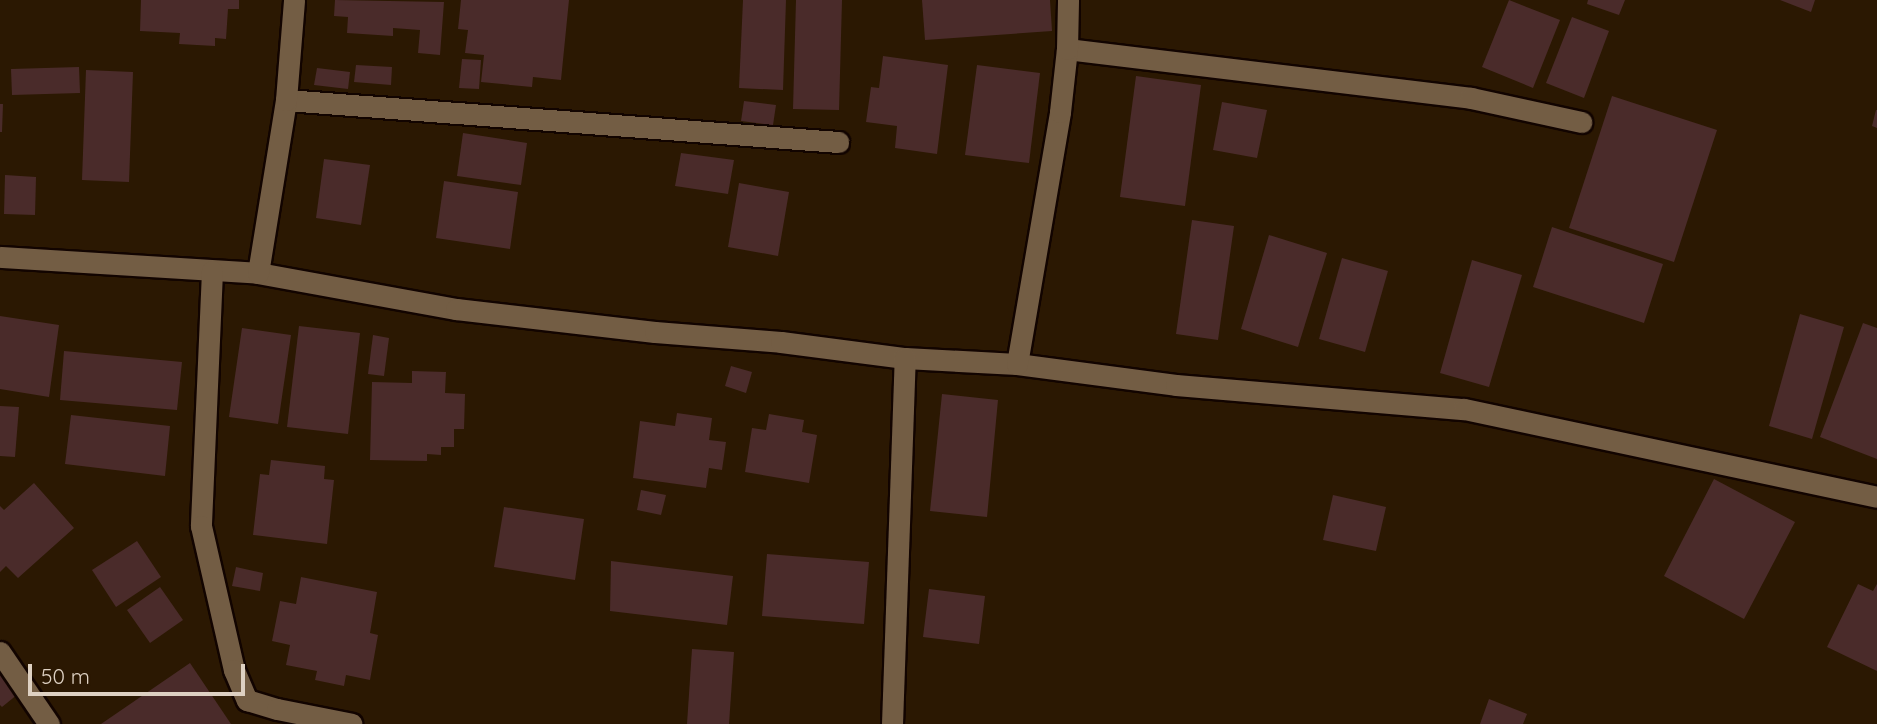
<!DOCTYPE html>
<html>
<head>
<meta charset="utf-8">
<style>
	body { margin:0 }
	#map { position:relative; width:1877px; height:724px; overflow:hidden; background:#2b1802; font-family:Quicksand,sans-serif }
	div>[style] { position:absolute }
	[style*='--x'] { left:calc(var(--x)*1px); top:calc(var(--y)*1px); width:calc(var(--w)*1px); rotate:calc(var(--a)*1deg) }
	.building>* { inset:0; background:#4a2b2a }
	.roads { filter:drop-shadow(2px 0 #120400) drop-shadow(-2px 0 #120400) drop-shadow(0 2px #120400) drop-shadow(0 -2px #120400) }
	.street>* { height:21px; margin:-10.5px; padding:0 10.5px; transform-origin:10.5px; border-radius:10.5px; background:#735d44 }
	span { translate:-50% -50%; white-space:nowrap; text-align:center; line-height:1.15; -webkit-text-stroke:6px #2b1802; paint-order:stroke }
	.scale { position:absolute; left:28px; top:664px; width:217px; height:32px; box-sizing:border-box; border:4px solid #ded1c3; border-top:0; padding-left:9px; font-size:21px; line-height:24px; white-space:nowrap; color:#ded1c3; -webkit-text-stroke:5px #2b1802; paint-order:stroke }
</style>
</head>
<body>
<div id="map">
	<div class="building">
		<i style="clip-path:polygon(141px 0,239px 0,239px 9px,228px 9px,226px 39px,215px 38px,215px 46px,179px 44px,180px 33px,140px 31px)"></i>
		<i style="clip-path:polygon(335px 0,444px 2px,440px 55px,418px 53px,420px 30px,393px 28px,393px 36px,347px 33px,348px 17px,334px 16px)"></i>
		<i style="clip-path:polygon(461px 0,569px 0,561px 80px,533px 77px,532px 87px,481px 82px,484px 55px,465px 53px,468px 30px,458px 29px)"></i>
		<i style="clip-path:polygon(743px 0,786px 0,783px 90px,739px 88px)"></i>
		<i style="clip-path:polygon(796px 0,842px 0,839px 110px,793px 109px)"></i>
		<i style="clip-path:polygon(922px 0,1050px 0,1052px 31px,925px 40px)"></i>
		<i style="clip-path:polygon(1509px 0,1560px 20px,1533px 88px,1482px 67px)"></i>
		<i style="clip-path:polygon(1588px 0,1625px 0,1619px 15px,1587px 4px)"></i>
		<i style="clip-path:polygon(1780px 0,1815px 0,1811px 12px)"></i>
		<i style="clip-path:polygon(1572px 17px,1609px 31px,1584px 98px,1546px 83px)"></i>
		<i style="clip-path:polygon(883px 56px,948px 65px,937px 154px,895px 148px,897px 126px,866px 122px,871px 87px,879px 88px)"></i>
		<i style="clip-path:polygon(462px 59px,481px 60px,479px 89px,459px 88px)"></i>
		<i style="clip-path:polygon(356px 65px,392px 67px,391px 85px,354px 82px)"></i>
		<i style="clip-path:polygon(977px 65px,1040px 73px,1029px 163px,965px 155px)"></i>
		<i style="clip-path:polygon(79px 67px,80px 93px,12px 95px,11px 69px)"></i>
		<i style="clip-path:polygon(317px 68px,350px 72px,348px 89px,314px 85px)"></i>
		<i style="clip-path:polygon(86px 70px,133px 72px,129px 182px,82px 180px)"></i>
		<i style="clip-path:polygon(1136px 76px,1201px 85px,1185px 206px,1120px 197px)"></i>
		<i style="clip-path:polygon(1612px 96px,1717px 130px,1674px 262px,1569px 228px)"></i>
		<i style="clip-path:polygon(744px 101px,776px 105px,773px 125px,741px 121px)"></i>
		<i style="clip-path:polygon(1222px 102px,1267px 110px,1257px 158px,1213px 150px)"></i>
		<i style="clip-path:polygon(0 104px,3px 104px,2px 132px,0 132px)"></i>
		<i style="clip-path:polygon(1876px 110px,1877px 110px,1877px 128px,1872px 126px)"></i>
		<i style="clip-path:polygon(463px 133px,527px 143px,521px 185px,457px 176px)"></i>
		<i style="clip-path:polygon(681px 153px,734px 160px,728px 194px,675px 186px)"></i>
		<i style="clip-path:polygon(324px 159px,370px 165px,361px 225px,316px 218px)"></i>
		<i style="clip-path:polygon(5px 175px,36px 177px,35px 215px,4px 214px)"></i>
		<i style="clip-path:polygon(444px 181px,518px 192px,510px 249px,436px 238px)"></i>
		<i style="clip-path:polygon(739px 183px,789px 192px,778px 256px,728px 247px)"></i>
		<i style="clip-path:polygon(1192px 220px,1234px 226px,1218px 340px,1176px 334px)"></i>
		<i style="clip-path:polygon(1552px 227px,1663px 264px,1644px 323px,1533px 287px)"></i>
		<i style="clip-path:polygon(1269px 235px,1327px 253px,1298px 347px,1241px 329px)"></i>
		<i style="clip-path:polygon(1342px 258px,1388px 271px,1365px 352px,1319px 339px)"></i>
		<i style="clip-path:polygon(1472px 260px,1522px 275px,1489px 387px,1440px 373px)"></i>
		<i style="clip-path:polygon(1800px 314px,1844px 327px,1812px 439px,1769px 426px)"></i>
		<i style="clip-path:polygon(0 316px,59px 325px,49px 397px,0 389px)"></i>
		<i style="clip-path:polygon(1863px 323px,1877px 328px,1877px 459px,1820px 437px)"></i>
		<i style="clip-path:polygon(299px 326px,360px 333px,348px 434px,287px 427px)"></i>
		<i style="clip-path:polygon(242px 328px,291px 335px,278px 424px,229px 417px)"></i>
		<i style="clip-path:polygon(373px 335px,389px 338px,384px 376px,368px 374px)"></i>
		<i style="clip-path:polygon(64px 351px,182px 362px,177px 410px,60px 400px)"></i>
		<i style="clip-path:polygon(731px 366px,752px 372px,746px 393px,725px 386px)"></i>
		<i style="clip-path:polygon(412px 371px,446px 372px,445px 393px,465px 394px,464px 429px,454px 429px,454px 447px,441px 447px,441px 455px,427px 454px,427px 461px,370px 460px,372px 382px,412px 383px)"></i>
		<i style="clip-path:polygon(942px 394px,998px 400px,987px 517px,930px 511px)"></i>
		<i style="clip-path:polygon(0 406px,19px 407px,15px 457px,0 456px)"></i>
		<i style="clip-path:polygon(677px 413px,712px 418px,709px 440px,726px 442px,722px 470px,709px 468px,706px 488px,633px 478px,640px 421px,675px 426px)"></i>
		<i style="clip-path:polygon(769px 414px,804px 420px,802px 432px,817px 435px,809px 483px,745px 472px,752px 428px,766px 430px)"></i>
		<i style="clip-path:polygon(71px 415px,170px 426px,165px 476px,65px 464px)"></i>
		<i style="clip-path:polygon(271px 460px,325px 466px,324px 479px,334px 480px,327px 544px,253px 535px,260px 474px,269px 475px)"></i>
		<i style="clip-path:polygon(1714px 479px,1795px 522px,1744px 619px,1664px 576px)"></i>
		<i style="clip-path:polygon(34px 483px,74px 528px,18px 578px,6px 566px,0 572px,0 506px,4px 510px)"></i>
		<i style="clip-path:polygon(641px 490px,666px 495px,661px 515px,637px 510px)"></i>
		<i style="clip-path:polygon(1333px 495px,1386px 507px,1376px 551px,1323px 540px)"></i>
		<i style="clip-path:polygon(504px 507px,584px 519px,575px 580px,494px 567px)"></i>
		<i style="clip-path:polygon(137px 541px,161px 577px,116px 607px,92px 570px)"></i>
		<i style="clip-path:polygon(767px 554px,869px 562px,864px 624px,762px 616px)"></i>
		<i style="clip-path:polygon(611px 561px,733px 576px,727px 625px,610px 611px)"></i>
		<i style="clip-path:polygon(236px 567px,263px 573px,260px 591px,232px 586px)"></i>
		<i style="clip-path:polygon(301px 577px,377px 592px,370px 633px,378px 635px,370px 680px,346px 675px,344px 686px,315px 680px,317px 671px,286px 665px,290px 645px,272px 641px,280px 601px,296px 604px)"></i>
		<i style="clip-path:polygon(1858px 584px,1873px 591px,1877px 584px,1877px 671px,1827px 647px)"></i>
		<i style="clip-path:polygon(160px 587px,183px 620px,150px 643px,127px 610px)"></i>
		<i style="clip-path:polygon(929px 589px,985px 596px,979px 644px,923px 637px)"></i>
		<i style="clip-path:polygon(692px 649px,734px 652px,729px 724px,687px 724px)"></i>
		<i style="clip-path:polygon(190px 663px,231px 724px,101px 724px)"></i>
		<i style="clip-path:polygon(0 672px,18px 694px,2px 707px,0 705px)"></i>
		<i style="clip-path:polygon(1489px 699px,1527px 714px,1523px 724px,1480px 724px)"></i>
	</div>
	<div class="roads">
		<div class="street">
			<i style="--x:1067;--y:49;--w:407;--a:6.9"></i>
			<i style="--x:1471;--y:98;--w:113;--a:12.3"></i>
			<i style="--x:286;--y:100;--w:554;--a:4.35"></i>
			<i style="--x:0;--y:257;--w:258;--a:3.5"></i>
			<i style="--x:258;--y:273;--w:201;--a:10.3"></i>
			<i style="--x:456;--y:309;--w:200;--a:6.6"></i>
			<i style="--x:655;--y:332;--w:126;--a:4.5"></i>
			<i style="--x:781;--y:342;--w:125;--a:7.4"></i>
			<i style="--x:905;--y:358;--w:112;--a:3.1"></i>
			<i style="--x:1017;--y:364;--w:160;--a:7.5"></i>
			<i style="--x:1176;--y:385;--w:289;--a:4.8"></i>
			<i style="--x:1464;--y:409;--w:422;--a:12"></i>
			<i style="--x:212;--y:271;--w:255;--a:92.5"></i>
			<i style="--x:201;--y:526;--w:148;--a:77.1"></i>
			<i style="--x:234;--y:670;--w:33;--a:67"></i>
			<i style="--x:247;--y:700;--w:31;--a:17"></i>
			<i style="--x:277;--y:709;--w:76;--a:11.3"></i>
			<i style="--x:258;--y:273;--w:175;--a:-80.8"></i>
			<i style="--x:286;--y:100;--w:100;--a:-85.4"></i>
			<i style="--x:1017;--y:364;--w:256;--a:-80.3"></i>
			<i style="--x:1060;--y:112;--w:63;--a:-83.7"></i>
			<i style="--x:1067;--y:49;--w:49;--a:-88.8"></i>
			<i style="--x:0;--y:652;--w:87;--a:55.8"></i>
			<i style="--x:892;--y:724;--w:366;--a:-88"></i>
		</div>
	</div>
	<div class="scale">50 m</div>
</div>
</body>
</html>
